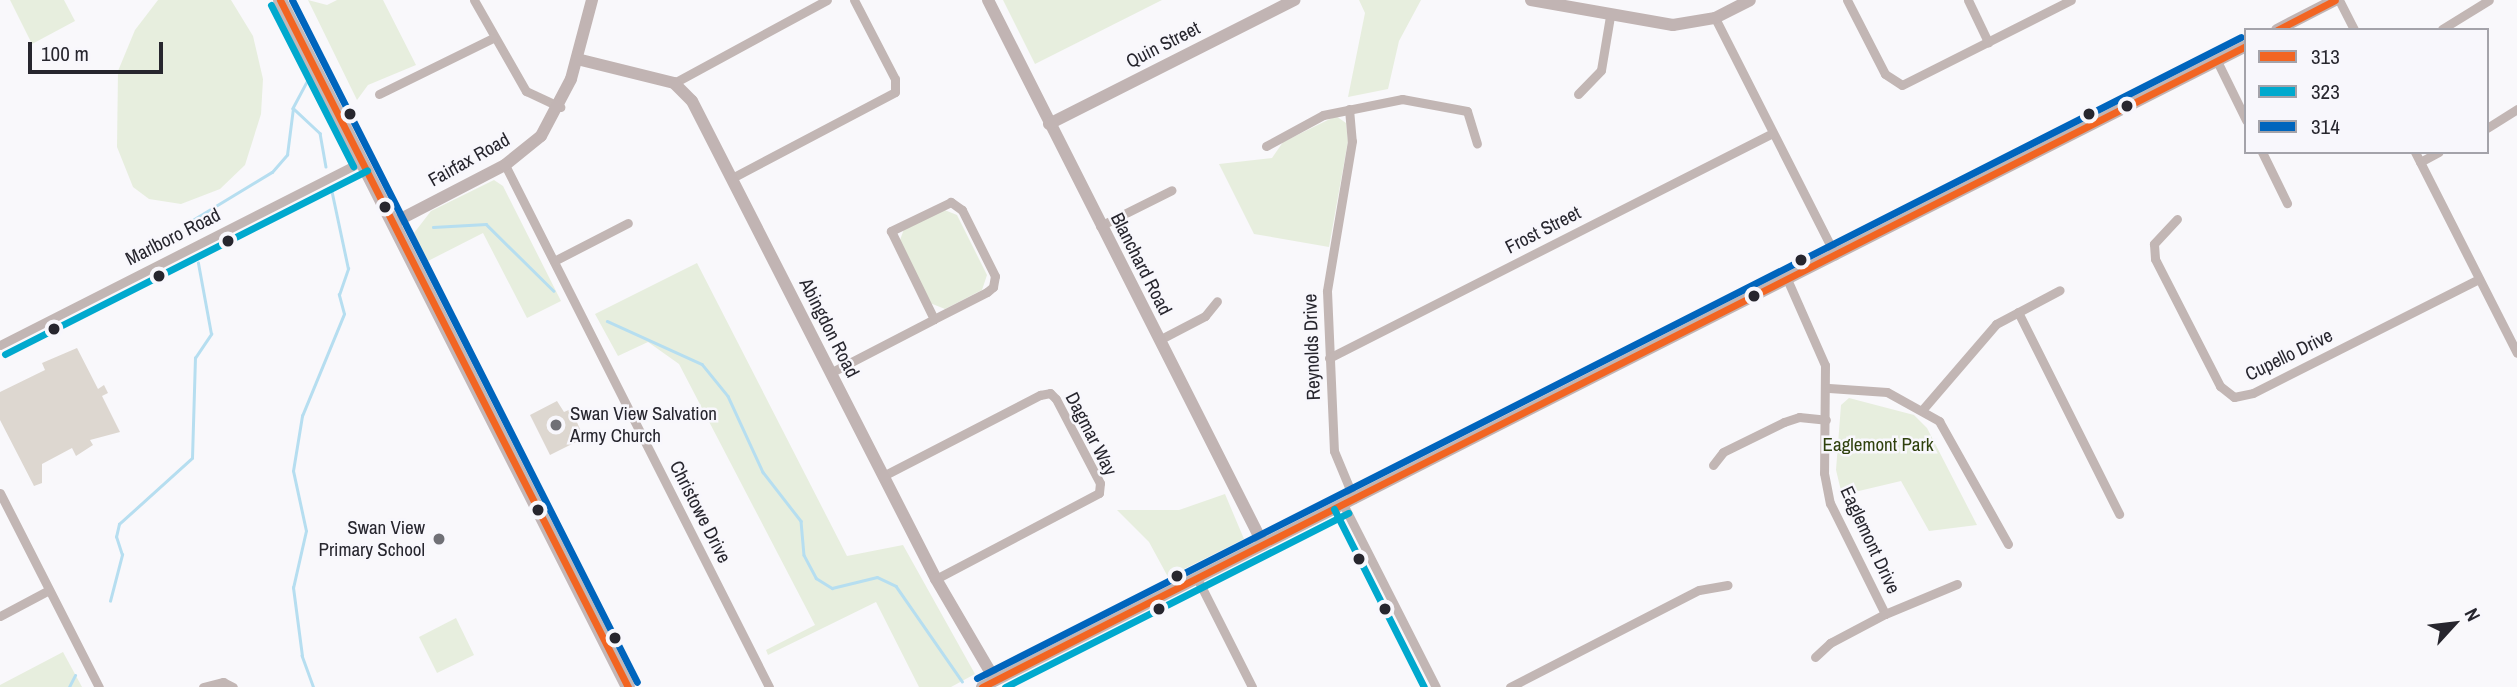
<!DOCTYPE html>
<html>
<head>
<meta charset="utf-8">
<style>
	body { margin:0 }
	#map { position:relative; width:2517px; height:687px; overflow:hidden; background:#f9f8fb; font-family:"Archivo Narrow",sans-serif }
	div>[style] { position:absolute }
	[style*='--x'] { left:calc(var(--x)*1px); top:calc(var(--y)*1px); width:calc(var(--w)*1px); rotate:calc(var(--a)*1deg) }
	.green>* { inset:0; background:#e7eede }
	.stream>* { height:2.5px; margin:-1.25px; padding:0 1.25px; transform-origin:1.25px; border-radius:1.25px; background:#b6def0 }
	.building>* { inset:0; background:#ddd7d0 }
	.street>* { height:9px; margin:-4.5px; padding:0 4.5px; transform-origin:4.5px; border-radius:4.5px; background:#c2b6b4 }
	.secondary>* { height:12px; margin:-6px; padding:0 6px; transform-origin:6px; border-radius:6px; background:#c1b4b3 }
	.primary>* { height:14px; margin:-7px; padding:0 7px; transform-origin:7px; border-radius:7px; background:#c3b7b7 }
	.bus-1>* { height:7px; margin:-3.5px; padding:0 3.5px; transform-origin:3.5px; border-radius:3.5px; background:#f26522 }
	.bus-2>* { height:7px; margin:-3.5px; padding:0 3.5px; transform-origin:3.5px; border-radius:3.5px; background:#00a9ce }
	.bus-3>* { height:7px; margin:-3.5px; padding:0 3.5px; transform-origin:3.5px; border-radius:3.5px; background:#0065bd }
	.dots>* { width:19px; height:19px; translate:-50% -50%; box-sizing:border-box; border:4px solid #f8f7fc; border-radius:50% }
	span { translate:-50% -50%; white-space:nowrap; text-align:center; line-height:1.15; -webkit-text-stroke:5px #f8f7fc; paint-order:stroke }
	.street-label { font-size:19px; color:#27262e }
	.poi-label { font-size:19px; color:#27262e }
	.left { translate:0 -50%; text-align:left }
	.right { translate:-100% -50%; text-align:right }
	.park-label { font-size:19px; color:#2f410d }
	.legend { position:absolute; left:2244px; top:28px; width:245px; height:126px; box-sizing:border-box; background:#f8f7fc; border:2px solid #a4a3aa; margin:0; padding:9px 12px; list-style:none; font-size:21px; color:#27262e }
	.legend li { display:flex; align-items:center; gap:14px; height:35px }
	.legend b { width:35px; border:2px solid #a4a3aa }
	.north { position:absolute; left:2419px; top:589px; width:70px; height:70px; -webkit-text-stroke:5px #f8f7fc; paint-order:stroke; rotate:63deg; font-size:19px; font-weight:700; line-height:28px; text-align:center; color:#27262e }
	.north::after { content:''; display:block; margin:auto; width:24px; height:32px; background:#27262e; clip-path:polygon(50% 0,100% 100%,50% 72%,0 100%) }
	.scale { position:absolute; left:28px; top:42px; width:135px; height:32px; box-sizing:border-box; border:4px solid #27262e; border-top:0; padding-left:9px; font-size:21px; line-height:24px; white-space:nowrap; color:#27262e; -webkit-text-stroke:5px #f8f7fc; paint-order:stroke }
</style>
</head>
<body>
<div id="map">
	<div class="green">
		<i style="clip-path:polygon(10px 0,64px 0,75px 21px,32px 44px)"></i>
		<i style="clip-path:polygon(158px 0,231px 0,253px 36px,263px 79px,261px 114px,245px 165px,220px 189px,181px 204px,149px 199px,133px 187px,117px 147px,118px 71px,135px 30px)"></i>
		<i style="clip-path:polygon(308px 0,327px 5px,337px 0,383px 0,416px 65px,368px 85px,357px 100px)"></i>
		<i style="clip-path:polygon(1003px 0,1162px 0,1035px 64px)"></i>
		<i style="clip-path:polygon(1359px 0,1421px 0,1399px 41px,1388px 89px,1348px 97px,1365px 13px)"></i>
		<i style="clip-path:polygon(1336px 116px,1346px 123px,1348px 141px,1329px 247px,1254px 234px,1219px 164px,1272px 158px,1283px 142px)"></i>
		<i style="clip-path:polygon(494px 180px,503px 186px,561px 301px,527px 318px,483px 233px,428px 261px,414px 233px,431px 211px)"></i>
		<i style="clip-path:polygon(942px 209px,957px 215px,987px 275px,982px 290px,945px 309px,930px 303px,900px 240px,904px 229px)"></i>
		<i style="clip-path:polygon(697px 263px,847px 556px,903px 545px,975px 674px,951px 687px,919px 687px,876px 602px,768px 655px,766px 650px,815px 625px,679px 364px,648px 342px,618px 356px,595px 314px)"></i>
		<i style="clip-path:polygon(1849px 398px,1914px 415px,1927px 428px,1977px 525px,1929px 531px,1901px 481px,1842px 495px,1836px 470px,1841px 405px)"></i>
		<i style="clip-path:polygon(1225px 494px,1244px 539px,1168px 577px,1149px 542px,1117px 510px,1179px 510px)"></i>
		<i style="clip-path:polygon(456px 618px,474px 655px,437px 673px,419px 637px)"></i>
		<i style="clip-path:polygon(63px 652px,82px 687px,0 687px,0 685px)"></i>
	</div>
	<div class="stream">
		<i style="--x:307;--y:82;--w:30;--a:118"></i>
		<i style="--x:293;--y:108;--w:37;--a:43"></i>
		<i style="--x:320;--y:133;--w:34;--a:80"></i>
		<i style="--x:186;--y:224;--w:100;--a:-31.2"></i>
		<i style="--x:272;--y:172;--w:23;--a:-49"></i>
		<i style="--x:287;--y:155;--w:47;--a:-82.7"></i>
		<i style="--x:433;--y:227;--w:53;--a:-3.2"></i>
		<i style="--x:486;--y:224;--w:95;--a:44.6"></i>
		<i style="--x:607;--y:321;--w:104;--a:24.4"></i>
		<i style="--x:702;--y:364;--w:41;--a:50.9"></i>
		<i style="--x:728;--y:396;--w:84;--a:65.3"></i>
		<i style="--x:763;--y:472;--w:62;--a:52.2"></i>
		<i style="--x:801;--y:521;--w:34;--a:85"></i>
		<i style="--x:804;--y:555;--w:26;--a:62"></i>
		<i style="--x:816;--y:578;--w:19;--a:32"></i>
		<i style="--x:832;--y:588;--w:46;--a:-13.7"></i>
		<i style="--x:877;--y:577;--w:21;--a:25"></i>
		<i style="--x:896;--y:586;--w:116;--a:55.2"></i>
		<i style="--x:110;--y:601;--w:48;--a:-75.4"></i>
		<i style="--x:122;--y:555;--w:19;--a:-108"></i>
		<i style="--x:116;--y:537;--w:13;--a:-77"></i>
		<i style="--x:119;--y:524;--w:98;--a:-42.1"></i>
		<i style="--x:192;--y:458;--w:100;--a:-88.3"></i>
		<i style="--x:195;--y:358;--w:29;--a:-56"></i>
		<i style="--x:211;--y:334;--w:72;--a:-100.4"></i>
		<i style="--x:69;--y:687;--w:13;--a:-63"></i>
		<i style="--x:313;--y:687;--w:33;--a:-110"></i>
		<i style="--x:302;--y:656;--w:69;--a:-97.5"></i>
		<i style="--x:293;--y:588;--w:58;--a:-77.2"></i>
		<i style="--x:306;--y:531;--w:61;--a:-102.2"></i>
		<i style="--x:293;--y:471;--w:56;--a:-80.7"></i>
		<i style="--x:302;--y:416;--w:110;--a:-67.6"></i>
		<i style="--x:344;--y:314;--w:20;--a:-105"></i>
		<i style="--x:339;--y:295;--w:28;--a:-71"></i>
		<i style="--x:348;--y:269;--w:82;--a:-102"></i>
	</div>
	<div class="building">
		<i style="clip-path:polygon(77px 348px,98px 389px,104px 385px,108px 393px,102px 396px,120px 432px,90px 440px,93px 445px,76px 456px,72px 448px,42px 464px,42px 483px,34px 486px,0 420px,0 392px,45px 370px,42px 363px)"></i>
		<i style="clip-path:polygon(557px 401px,564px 412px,571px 409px,584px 438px,550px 455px,530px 415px)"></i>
	</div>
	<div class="street">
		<i style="--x:474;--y:0;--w:105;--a:60.3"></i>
		<i style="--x:526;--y:91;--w:38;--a:25"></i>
		<i style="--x:1847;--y:0;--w:83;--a:62.8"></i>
		<i style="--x:1885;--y:74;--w:20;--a:33"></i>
		<i style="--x:1902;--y:85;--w:189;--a:-26.7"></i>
		<i style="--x:1968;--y:0;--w:47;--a:64.5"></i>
		<i style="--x:2339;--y:0;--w:34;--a:63"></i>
		<i style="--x:1715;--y:18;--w:266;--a:63.1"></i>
		<i style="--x:2442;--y:29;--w:55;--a:-31.7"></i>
		<i style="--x:2217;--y:61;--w:66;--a:63.8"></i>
		<i style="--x:674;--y:83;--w:174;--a:-28.5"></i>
		<i style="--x:379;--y:94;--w:127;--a:-26.2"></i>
		<i style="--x:1578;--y:94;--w:33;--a:-46"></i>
		<i style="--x:1601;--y:70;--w:55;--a:-80.5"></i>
		<i style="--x:1349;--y:109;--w:32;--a:85"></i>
		<i style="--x:1352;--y:141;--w:152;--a:99.5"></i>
		<i style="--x:1327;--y:291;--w:160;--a:87.5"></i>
		<i style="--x:1334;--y:451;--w:52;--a:67.4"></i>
		<i style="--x:2487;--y:128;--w:36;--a:-32"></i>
		<i style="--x:1266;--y:146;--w:65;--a:-28.5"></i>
		<i style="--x:1323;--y:115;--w:81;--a:-11.4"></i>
		<i style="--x:1402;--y:99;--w:66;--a:10.5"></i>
		<i style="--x:1467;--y:111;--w:34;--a:73"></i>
		<i style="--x:2262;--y:152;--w:57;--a:63.9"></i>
		<i style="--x:2415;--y:152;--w:225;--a:63.1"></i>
		<i style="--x:2420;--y:162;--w:21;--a:-28"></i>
		<i style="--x:505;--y:165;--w:585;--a:63.17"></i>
		<i style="--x:732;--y:178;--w:184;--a:-27.8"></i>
		<i style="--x:895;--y:92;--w:13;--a:-90"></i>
		<i style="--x:895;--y:79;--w:89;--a:-117.4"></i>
		<i style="--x:2177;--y:219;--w:34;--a:133"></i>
		<i style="--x:2154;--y:244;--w:15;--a:86"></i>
		<i style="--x:2155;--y:259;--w:143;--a:62.9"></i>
		<i style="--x:2220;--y:386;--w:18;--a:38"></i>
		<i style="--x:2234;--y:397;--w:19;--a:-12"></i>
		<i style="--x:2253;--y:393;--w:253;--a:-26.8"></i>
		<i style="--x:1100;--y:226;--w:80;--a:-26.6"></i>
		<i style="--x:554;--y:261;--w:83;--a:-27.2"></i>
		<i style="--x:1787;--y:279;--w:94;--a:66.2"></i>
		<i style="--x:1825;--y:365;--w:108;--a:90.5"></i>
		<i style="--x:1824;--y:473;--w:31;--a:79"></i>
		<i style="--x:1830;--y:503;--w:124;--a:63.6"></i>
		<i style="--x:2018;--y:312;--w:226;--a:63.4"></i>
		<i style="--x:1159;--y:340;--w:52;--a:-27.6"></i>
		<i style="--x:1205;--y:316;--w:19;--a:-51"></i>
		<i style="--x:0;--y:345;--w:406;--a:-26.9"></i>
		<i style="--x:1329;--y:358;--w:497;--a:-26.9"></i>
		<i style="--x:830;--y:373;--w:117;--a:-27.4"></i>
		<i style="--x:934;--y:319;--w:59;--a:-27"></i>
		<i style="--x:987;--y:292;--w:8;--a:-40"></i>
		<i style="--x:993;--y:287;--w:11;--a:-80"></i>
		<i style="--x:995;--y:276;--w:74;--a:-116.6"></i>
		<i style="--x:962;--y:210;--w:14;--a:-144"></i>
		<i style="--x:951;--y:202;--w:67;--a:154.2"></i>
		<i style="--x:891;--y:231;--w:98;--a:64"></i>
		<i style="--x:1829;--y:388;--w:58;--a:3.9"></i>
		<i style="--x:1887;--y:392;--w:60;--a:29.1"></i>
		<i style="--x:1939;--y:421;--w:141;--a:60.7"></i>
		<i style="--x:1923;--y:409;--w:112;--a:-49.3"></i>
		<i style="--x:1996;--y:324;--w:72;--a:-28"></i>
		<i style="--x:1713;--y:465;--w:16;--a:-52"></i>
		<i style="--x:1723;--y:452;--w:68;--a:-26.2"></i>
		<i style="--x:1784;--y:422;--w:16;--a:-18"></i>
		<i style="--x:1799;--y:417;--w:27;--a:6"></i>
		<i style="--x:883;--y:476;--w:177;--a:-27.3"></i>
		<i style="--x:1040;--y:395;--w:10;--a:-11"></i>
		<i style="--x:1050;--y:393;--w:8;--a:45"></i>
		<i style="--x:1056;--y:399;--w:95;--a:62.4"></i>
		<i style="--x:1100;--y:483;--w:10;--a:96"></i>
		<i style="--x:1099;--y:493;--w:184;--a:152.2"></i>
		<i style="--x:0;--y:493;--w:218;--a:63"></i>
		<i style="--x:1343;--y:504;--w:205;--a:63.1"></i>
		<i style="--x:1197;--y:578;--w:122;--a:63.2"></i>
		<i style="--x:0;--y:616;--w:55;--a:-28"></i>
		<i style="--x:1815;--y:657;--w:21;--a:-43"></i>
		<i style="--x:1830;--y:643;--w:62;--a:-27.8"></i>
		<i style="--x:1885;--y:614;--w:78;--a:-22.6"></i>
		<i style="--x:203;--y:687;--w:21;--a:-14"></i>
		<i style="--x:223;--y:682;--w:11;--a:27"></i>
		<i style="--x:1510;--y:687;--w:212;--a:-27.2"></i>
		<i style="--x:1699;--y:590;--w:29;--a:-10"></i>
	</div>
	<div class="secondary">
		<i style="--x:988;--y:0;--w:610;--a:63.18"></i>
		<i style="--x:1531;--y:0;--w:144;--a:10"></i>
		<i style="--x:1673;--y:25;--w:43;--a:-9.5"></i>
		<i style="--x:1715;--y:18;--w:39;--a:-27"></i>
		<i style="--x:2277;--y:30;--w:65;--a:-27.3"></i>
		<i style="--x:577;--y:59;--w:100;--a:13.9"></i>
		<i style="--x:674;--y:83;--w:25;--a:45"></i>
		<i style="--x:692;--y:101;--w:537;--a:62.96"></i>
		<i style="--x:936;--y:579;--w:117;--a:59.7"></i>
		<i style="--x:1049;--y:124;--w:275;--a:-26.8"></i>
		<i style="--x:393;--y:223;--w:126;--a:-27.4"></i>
		<i style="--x:505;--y:165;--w:46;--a:-38.9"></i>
		<i style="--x:541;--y:136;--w:64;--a:-62.2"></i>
		<i style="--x:571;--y:79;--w:82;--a:-75.1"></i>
		<i style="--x:982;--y:687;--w:1417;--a:-26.89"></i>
	</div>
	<div class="primary">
		<i style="--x:280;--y:0;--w:770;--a:63.14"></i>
	</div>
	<div class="bus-1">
		<i style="--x:280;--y:0;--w:770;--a:63.14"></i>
		<i style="--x:2277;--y:30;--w:65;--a:-27.3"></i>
		<i style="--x:982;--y:687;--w:1417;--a:-26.89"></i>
	</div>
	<div class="bus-2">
		<i style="--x:271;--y:5;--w:181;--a:63"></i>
		<i style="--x:5;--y:354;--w:406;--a:-26.9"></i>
		<i style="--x:1334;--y:509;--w:199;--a:63.2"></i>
		<i style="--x:1005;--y:687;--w:385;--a:-26.9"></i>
	</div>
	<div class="bus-3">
		<i style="--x:292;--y:0;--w:764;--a:63.17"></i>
		<i style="--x:977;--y:678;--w:1417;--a:-26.89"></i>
	</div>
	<div class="dots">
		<i style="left:2127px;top:106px;background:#27262e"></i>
		<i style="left:350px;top:114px;background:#27262e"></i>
		<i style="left:2089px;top:114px;background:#27262e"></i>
		<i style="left:385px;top:207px;background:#27262e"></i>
		<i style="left:228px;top:241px;background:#27262e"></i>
		<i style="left:1801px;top:260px;background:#27262e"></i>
		<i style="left:159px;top:276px;background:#27262e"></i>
		<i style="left:1754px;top:296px;background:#27262e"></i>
		<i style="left:54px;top:329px;background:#27262e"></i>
		<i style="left:556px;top:425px;background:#707076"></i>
		<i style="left:538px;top:510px;background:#27262e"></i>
		<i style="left:439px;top:539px;background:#707076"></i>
		<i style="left:1359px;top:559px;background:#27262e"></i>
		<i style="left:1177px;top:576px;background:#27262e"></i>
		<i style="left:1159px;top:609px;background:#27262e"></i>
		<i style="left:1385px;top:609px;background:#27262e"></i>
		<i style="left:615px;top:638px;background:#27262e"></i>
	</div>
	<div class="street-label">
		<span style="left:1163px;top:45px;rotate:-27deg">Quin Street</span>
		<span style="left:469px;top:160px;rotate:-29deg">Fairfax Road</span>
		<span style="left:1543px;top:230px;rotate:-27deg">Frost Street</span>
		<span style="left:173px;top:237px;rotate:-27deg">Marlboro Road</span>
		<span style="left:1141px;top:264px;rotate:63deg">Blanchard Road</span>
		<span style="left:829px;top:328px;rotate:63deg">Abingdon Road</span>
		<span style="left:1312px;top:347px;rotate:-92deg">Reynolds Drive</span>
		<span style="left:2289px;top:355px;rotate:-26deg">Cupello Drive</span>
		<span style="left:1091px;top:434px;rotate:63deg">Dagmar Way</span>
		<span style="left:700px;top:512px;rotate:63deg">Christowe Drive</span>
		<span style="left:1870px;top:540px;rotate:65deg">Eaglemont Drive</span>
	</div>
	<div class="poi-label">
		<span class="left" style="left:570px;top:425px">Swan View Salvation<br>Army Church</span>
		<span class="right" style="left:425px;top:539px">Swan View<br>Primary School</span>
	</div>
	<div class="park-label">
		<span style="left:1878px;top:445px">Eaglemont Park</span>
	</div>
	<ul class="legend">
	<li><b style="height:9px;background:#f26522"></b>313</li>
	<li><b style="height:9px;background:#00a9ce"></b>323</li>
	<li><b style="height:9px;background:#0065bd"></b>314</li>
	</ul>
	<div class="north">N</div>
	<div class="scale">100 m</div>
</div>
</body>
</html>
